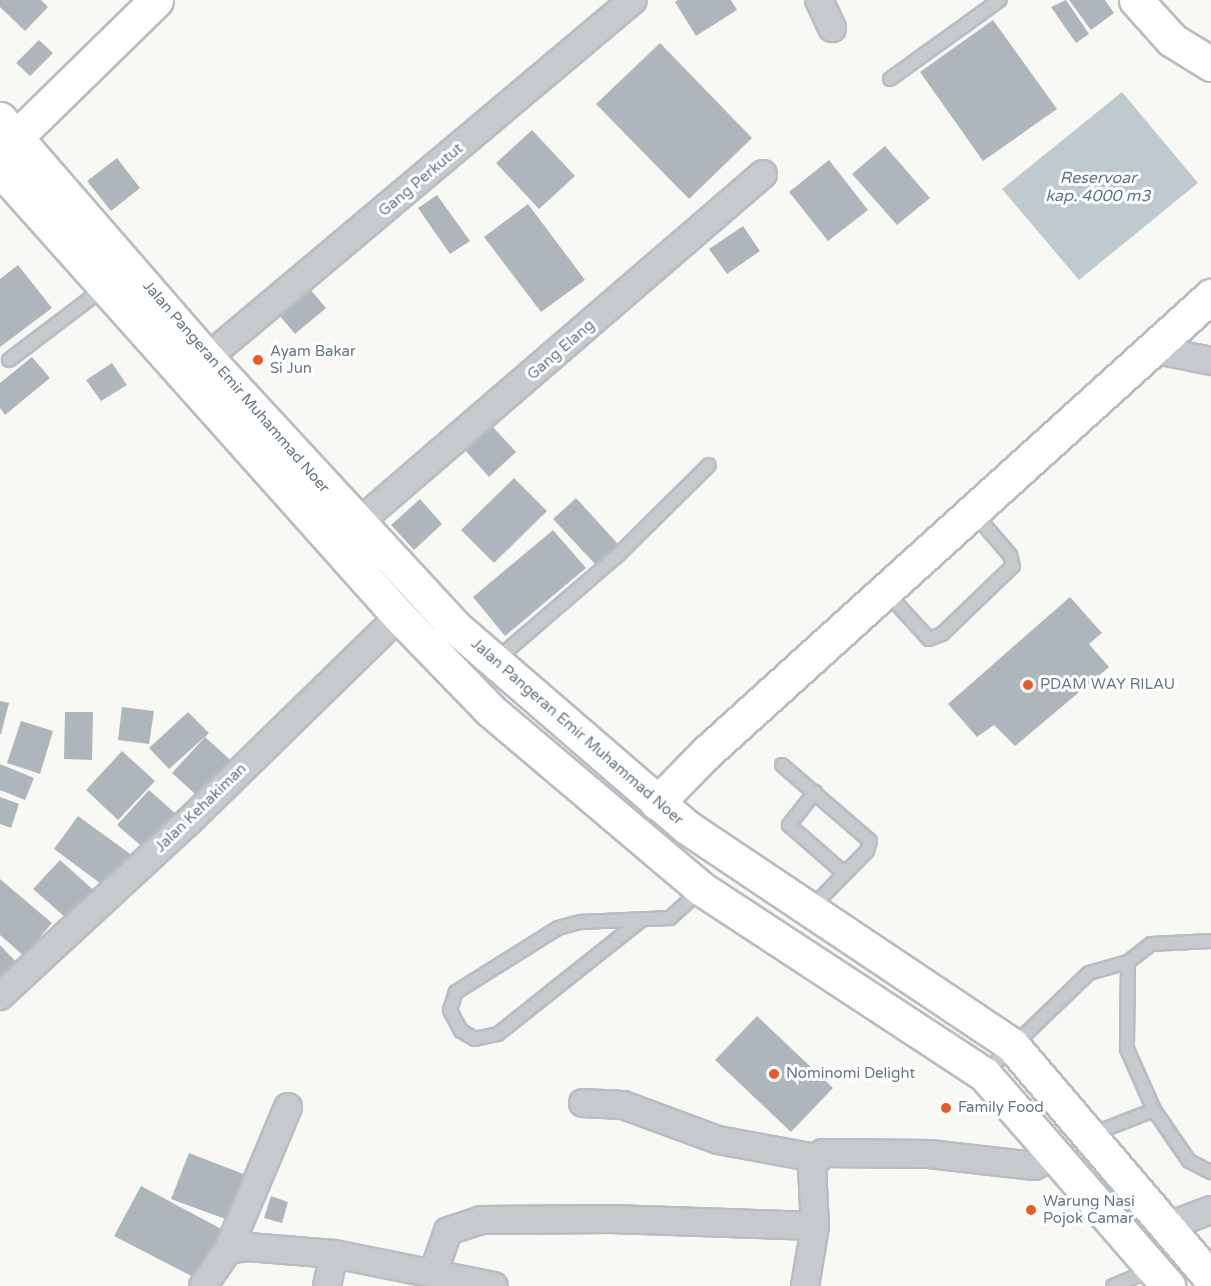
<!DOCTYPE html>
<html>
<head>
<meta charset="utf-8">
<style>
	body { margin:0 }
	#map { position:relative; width:1211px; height:1286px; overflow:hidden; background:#f8f8f5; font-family:"Varela Round",sans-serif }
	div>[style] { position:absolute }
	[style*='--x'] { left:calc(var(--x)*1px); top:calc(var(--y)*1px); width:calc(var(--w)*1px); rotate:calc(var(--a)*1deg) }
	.water>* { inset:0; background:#bfcacf }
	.building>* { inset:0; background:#aeb6bc }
	.roads { filter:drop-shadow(2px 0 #b8bdc2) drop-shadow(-2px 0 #b8bdc2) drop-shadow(0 2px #b8bdc2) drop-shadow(0 -2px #b8bdc2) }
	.lane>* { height:12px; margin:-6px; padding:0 6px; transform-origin:6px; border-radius:6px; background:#c6cacd }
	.street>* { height:26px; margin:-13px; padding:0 13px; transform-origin:13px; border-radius:13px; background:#c6cacd }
	.secondary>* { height:33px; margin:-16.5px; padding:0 16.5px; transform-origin:16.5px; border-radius:16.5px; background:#fff }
	.dots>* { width:16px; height:16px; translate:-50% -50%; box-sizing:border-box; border:3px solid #fff; border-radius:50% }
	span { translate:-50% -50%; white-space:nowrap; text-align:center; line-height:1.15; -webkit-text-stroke:6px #fff; paint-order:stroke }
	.street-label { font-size:15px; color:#657788 }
	.poi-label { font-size:15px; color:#657788 }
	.left { translate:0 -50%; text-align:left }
	.water-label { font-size:16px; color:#617883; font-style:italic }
</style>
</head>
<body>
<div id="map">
	<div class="water">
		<i style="clip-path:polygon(1122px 92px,1198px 183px,1079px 280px,1002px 189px)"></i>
	</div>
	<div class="building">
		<i style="clip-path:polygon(0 0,41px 0,48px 7px,25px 31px,0 7px)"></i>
		<i style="clip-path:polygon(678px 0,731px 0,737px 10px,696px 36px,675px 2px)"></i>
		<i style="clip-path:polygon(1066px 0,1089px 34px,1076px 43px,1051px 7px)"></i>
		<i style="clip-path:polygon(1069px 0,1105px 0,1114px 13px,1091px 30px)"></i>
		<i style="clip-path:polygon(993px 20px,1057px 109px,983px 161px,920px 72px)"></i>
		<i style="clip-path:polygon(39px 40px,53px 53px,30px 76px,16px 63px)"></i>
		<i style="clip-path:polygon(660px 43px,752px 138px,689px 199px,596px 104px)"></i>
		<i style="clip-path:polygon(532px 130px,575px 176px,539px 209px,496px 163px)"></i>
		<i style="clip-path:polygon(885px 146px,930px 198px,897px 225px,852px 174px)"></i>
		<i style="clip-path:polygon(117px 158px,140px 188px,111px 211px,87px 181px)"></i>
		<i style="clip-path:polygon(829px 160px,868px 210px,828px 241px,789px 192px)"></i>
		<i style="clip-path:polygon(437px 195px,470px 241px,450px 254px,418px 208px)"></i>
		<i style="clip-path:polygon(528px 204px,585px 280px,541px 312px,484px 237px)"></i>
		<i style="clip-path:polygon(743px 226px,760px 251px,727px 274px,709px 249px)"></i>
		<i style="clip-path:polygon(18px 265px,52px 308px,0 347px,0 279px)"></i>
		<i style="clip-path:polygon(310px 289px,326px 308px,295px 334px,279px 315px)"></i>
		<i style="clip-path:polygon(32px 357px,50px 378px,5px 415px,0 408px,0 383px)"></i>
		<i style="clip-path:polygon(112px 363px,127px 385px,101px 401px,86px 380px)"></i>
		<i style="clip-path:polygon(491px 425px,516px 452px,489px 477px,464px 449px)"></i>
		<i style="clip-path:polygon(514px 478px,547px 511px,494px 563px,461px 530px)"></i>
		<i style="clip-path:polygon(576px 498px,618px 544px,595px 564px,553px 519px)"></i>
		<i style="clip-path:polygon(420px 499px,442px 524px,414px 550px,391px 525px)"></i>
		<i style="clip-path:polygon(553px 530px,586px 568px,505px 636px,473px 597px)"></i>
		<i style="clip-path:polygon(1070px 597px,1102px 633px,1089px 644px,1109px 667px,1015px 746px,994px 725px,977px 737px,948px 704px)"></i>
		<i style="clip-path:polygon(0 701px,9px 703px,1px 734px,0 734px)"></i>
		<i style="clip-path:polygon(122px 707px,154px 711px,149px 744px,118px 740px)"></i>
		<i style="clip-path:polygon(65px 712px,93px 712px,92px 760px,64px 759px)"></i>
		<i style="clip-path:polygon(188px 712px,209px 733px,169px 769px,149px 748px)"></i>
		<i style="clip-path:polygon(21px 721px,53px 731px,40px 774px,7px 763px)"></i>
		<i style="clip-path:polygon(205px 737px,237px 766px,204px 802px,172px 773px)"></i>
		<i style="clip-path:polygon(122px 751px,155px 781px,118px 820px,86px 790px)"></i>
		<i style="clip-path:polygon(0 764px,34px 778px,25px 800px,0 790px)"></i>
		<i style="clip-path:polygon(149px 790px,177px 815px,146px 850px,117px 825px)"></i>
		<i style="clip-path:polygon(0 797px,19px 804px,11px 828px,0 824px)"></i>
		<i style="clip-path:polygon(78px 816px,133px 856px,108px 889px,54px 849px)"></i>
		<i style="clip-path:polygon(60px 860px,99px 895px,73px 924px,33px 889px)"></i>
		<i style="clip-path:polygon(0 879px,52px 923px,24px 956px,0 935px)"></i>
		<i style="clip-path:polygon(0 945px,20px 966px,0 985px)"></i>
		<i style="clip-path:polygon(757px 1016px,833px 1088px,791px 1132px,715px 1060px)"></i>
		<i style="clip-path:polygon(189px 1153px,246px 1175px,228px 1220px,171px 1199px)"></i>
		<i style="clip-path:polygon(141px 1186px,227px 1232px,201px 1281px,114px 1236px)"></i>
		<i style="clip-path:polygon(271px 1196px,288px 1202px,282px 1223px,264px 1218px)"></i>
	</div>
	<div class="roads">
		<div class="lane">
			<i style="--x:890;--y:79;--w:135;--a:-35.7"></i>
			<i style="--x:9;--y:360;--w:119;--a:-37.2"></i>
			<i style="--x:885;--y:591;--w:65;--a:47.5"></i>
			<i style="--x:929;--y:639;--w:14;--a:-21"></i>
			<i style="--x:942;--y:634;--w:98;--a:-43.8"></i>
			<i style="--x:1013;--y:566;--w:11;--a:-105"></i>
			<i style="--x:1010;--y:555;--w:57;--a:-130.7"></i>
			<i style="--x:496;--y:660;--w:160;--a:-40.7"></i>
			<i style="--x:617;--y:556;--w:129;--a:-44.7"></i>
			<i style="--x:782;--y:765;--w:116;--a:40.8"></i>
			<i style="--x:870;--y:841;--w:10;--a:107"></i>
			<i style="--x:867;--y:851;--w:81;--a:134.5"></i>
			<i style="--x:815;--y:792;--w:42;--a:128.2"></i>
			<i style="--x:789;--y:825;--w:74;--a:41.2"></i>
			<i style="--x:640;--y:921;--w:181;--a:141.5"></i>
			<i style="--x:498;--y:1034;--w:24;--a:168"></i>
			<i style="--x:475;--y:1039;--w:16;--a:-150"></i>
			<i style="--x:461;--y:1031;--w:24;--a:-118"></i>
			<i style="--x:450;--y:1010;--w:19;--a:-72"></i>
			<i style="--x:456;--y:992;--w:120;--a:-32.1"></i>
			<i style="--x:558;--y:928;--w:24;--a:-15"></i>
			<i style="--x:581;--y:922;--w:89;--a:-2.6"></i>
			<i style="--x:670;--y:918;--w:43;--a:-42.2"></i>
			<i style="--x:1211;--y:941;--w:60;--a:177.1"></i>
			<i style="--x:1151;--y:944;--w:29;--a:142"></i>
			<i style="--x:1128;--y:962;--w:87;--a:90.7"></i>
			<i style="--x:1127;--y:1049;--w:67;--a:66.1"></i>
			<i style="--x:1154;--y:1110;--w:62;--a:55.5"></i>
			<i style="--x:1189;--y:1161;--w:25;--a:27"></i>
			<i style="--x:985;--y:1073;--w:144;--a:-43.9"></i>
			<i style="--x:1089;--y:973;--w:41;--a:-15.8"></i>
			<i style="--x:1090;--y:1135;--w:69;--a:-21.3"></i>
			<i style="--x:1113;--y:1286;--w:41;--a:-22.8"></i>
		</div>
		<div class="street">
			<i style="--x:819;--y:0;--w:31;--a:65"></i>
			<i style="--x:1151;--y:349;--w:61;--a:11.3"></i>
			<i style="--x:207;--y:358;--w:556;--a:-40.04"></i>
			<i style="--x:357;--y:524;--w:536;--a:-40.76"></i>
			<i style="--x:0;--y:996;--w:255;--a:-42.8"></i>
			<i style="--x:187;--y:823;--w:296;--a:-44.3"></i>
			<i style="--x:583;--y:1103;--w:40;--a:2.9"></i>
			<i style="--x:623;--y:1105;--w:101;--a:20.2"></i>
			<i style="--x:718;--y:1140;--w:99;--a:10.5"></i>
			<i style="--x:1169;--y:1226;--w:45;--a:-20.9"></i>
			<i style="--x:228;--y:1250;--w:155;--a:-67.2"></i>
			<i style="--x:434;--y:1271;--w:42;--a:-70.7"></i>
			<i style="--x:448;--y:1231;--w:35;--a:-18"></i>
			<i style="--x:481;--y:1220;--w:131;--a:-0.4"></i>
			<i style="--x:612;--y:1219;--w:203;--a:2"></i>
			<i style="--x:203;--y:1286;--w:44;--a:-55.2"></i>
			<i style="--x:228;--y:1250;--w:20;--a:-9"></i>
			<i style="--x:248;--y:1247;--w:86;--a:4.7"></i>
			<i style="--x:334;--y:1254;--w:163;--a:11.3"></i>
			<i style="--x:327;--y:1286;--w:33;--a:-78"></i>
			<i style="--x:805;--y:1286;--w:61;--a:-80.5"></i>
			<i style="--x:815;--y:1226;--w:60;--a:-92.9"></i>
			<i style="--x:812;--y:1166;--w:17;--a:-50"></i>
			<i style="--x:823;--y:1153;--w:106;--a:0.5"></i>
			<i style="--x:929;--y:1154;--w:106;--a:6.5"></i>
			<i style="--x:1034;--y:1166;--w:26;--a:-28"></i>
		</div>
		<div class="secondary">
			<i style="--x:1136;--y:0;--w:54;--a:48"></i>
			<i style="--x:1172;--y:40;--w:46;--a:31.6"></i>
			<i style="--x:0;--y:119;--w:316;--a:49.1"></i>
			<i style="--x:207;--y:358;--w:364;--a:47.3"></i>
			<i style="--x:454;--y:626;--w:309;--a:40.8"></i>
			<i style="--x:688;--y:828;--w:390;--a:33.8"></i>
			<i style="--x:1012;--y:1045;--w:307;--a:49.6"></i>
			<i style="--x:1;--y:152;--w:217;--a:-44.4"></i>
			<i style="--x:0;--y:169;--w:599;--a:48.25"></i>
			<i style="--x:399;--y:616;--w:131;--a:45.9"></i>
			<i style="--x:490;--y:710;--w:277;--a:40.2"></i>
			<i style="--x:702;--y:889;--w:337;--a:33.3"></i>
			<i style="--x:984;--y:1074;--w:281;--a:49"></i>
			<i style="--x:657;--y:803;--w:71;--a:-45.6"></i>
			<i style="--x:707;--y:752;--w:680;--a:-42.14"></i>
		</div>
	</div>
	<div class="dots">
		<i style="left:258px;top:360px;background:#ec5a21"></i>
		<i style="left:1028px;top:685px;background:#ec5a21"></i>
		<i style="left:774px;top:1074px;background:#ec5a21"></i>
		<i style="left:946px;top:1108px;background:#ec5a21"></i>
		<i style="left:1031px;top:1210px;background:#ec5a21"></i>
	</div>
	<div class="street-label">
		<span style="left:421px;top:180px;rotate:-40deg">Gang Perkutut</span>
		<span style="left:561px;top:350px;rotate:-41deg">Gang Elang</span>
		<span style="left:236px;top:387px;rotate:49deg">Jalan Pangeran Emir Muhammad Noer</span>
		<span style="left:577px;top:732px;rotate:41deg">Jalan Pangeran Emir Muhammad Noer</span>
		<span style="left:201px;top:808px;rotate:-44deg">Jalan Kehakiman</span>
	</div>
	<div class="poi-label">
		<span class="left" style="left:270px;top:360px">Ayam Bakar<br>Si Jun</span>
		<span class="left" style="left:1040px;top:685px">PDAM WAY RILAU</span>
		<span class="left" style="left:786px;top:1074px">Nominomi Delight</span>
		<span class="left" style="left:958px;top:1108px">Family Food</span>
		<span class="left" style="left:1043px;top:1210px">Warung Nasi<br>Pojok Camar</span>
	</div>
	<div class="water-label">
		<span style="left:1098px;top:187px">Reservoar<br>kap. 4000 m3</span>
	</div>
</div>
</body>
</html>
